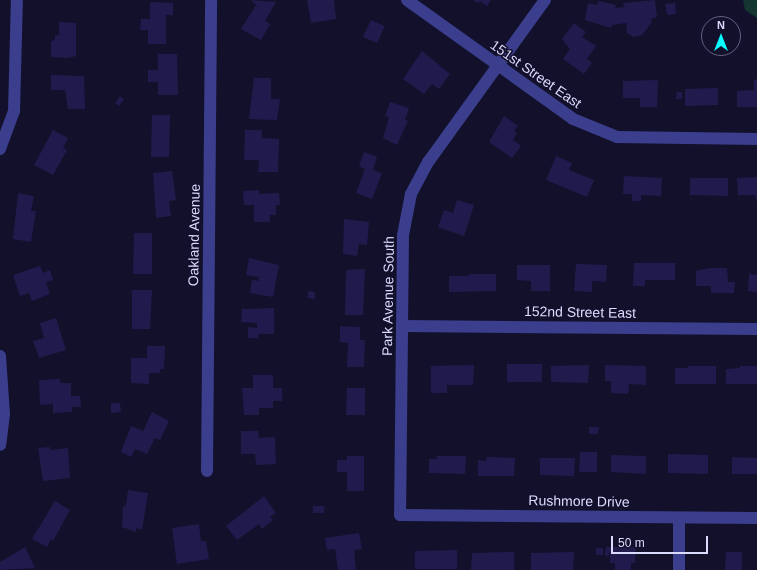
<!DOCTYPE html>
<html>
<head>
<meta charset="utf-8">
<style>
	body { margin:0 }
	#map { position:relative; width:757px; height:570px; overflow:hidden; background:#12102b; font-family:Helvetica,sans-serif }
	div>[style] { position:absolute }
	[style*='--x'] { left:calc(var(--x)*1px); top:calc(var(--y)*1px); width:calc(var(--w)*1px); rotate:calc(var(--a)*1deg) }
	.green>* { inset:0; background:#133631 }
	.building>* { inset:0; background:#211b4d }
	.street>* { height:12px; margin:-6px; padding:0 6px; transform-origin:6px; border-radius:6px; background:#3a3e8c }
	span { translate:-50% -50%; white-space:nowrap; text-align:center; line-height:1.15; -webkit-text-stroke:3px #12102b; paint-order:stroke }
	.street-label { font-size:14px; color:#dbdbff }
	.north { position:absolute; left:701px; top:16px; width:40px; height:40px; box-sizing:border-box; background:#12102b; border:1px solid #626180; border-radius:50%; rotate:0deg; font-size:11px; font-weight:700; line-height:16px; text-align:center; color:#dbdbff }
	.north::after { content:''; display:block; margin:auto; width:14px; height:18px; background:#07fdff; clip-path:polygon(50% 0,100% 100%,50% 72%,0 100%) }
	.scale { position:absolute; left:611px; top:536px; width:97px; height:18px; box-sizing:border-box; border:2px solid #dbdbff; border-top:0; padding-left:5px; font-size:12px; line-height:14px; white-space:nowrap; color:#dbdbff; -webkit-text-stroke:3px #12102b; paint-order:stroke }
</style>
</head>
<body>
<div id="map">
	<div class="green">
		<i style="clip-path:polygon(743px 0,757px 0,757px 18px,745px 10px)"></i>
	</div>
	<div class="building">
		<i style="clip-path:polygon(251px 0,276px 2px,265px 21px,270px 24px,261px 40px,241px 29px,256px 5px)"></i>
		<i style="clip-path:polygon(307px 0,334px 0,336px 19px,311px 23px)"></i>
		<i style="clip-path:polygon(473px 0,491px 0,487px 6px,480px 1px,478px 3px)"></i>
		<i style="clip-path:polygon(655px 0,657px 17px,651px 19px,652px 22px,642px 35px,633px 37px,627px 33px,626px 23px,612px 25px,611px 28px,585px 20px,588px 3px,597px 5px,598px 1px,616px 5px,615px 8px,624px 7px,623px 3px)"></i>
		<i style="clip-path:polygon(150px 2px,173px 3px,173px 15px,166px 15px,166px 44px,148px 44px,148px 30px,140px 30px,141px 19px,150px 19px)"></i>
		<i style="clip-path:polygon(675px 3px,676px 14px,667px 15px,665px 4px)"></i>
		<i style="clip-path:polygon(371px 20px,385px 26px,377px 43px,363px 37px)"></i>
		<i style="clip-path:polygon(59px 22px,76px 23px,76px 56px,68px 58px,51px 57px,51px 41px,55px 40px,55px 36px,59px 35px)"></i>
		<i style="clip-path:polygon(574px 23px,586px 32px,582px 37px,596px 46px,587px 59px,592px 63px,584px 74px,563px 59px,570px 49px,562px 39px)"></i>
		<i style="clip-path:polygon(422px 51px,450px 74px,439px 89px,432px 84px,424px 94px,403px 79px)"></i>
		<i style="clip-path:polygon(158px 54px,177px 54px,178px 95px,158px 95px,158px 82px,148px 82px,148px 70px,158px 70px)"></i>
		<i style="clip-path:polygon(51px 75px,84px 76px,85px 109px,68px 109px,65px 90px,51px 90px)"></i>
		<i style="clip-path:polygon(254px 78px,271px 78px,271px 99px,280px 99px,277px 120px,249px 119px)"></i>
		<i style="clip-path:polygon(757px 79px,757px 107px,737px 107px,737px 91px,754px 90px,754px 80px)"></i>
		<i style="clip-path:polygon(658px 80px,657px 107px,640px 107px,640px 98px,623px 98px,623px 81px)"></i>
		<i style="clip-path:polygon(718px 88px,718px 105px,685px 106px,685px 89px)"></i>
		<i style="clip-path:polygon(677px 92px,682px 92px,682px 99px,676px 99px)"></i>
		<i style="clip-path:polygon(120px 96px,124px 99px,119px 106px,115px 103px)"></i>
		<i style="clip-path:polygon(390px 102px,409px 108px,405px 120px,408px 121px,397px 145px,383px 138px,389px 117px,385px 116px)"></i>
		<i style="clip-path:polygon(152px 115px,170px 115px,169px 157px,151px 157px)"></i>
		<i style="clip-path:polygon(504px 116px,518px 126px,514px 131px,517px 133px,513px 140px,521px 146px,512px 158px,489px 142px)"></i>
		<i style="clip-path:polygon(53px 130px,68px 138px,63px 148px,67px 150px,53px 175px,34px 165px)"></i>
		<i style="clip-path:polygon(245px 130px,262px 130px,262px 138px,279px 139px,278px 172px,258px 172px,259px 160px,244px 160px)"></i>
		<i style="clip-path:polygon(364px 152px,377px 157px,373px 170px,382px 173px,372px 199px,356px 193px,365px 169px,359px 166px)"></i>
		<i style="clip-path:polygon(556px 156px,572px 163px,569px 170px,594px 180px,587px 197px,546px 180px)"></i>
		<i style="clip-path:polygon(172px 171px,176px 200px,169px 201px,171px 216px,156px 218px,153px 173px)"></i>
		<i style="clip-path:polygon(624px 176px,662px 178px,661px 196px,641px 195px,641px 201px,632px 201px,632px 194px,623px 194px)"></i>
		<i style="clip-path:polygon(757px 177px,757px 203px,755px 195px,738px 195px,737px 178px)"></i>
		<i style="clip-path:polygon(690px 178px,728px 178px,728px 196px,690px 195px)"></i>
		<i style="clip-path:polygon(259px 190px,259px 194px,279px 193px,280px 205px,276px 205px,276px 215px,270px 215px,270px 222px,254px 222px,254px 205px,244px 205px,243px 191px)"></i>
		<i style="clip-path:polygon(18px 193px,34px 196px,31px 211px,36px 211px,31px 242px,13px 239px)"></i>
		<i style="clip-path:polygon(457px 200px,474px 205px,464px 236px,438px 227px,444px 210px,453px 213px)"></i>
		<i style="clip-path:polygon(344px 219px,369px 222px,367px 245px,359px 244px,357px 256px,343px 254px)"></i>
		<i style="clip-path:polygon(134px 233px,152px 233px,152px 274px,133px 274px)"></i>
		<i style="clip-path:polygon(249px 258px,279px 265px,273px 297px,250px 293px,252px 280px,258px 281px,259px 277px,246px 275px)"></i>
		<i style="clip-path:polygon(634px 263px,675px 263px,675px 280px,645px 280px,645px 286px,633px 286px)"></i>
		<i style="clip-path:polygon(576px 264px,607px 265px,606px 282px,592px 281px,592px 292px,574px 291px)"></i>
		<i style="clip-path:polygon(517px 265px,550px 265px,550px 291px,531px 291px,531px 281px,517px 280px)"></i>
		<i style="clip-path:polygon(40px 266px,43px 273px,50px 270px,53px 280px,46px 282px,50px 294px,32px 301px,29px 293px,20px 296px,13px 275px)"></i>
		<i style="clip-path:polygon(710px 268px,727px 268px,728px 282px,735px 282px,734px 293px,711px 293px,711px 286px,696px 286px,696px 271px)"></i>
		<i style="clip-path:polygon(365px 269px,363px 315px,345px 315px,346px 270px)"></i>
		<i style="clip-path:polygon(469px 274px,496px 274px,496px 291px,449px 292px,449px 276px,469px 276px)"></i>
		<i style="clip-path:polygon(749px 274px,757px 275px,757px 292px,748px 291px)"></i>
		<i style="clip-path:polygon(132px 290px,152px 290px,150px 329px,132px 329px)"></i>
		<i style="clip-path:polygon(308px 291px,315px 292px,315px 299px,308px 298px)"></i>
		<i style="clip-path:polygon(274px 308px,274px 334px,258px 334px,258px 338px,248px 338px,248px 327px,257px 328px,257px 323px,241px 322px,242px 309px)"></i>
		<i style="clip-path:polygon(56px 318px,66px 350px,39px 358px,33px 341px,44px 338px,40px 323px)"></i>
		<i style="clip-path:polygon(340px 326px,360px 327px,360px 340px,365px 340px,364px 367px,347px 367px,348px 343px,340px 342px)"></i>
		<i style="clip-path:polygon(147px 346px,165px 346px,164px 369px,160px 369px,160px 373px,149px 373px,149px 384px,131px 383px,131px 358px,147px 358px)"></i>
		<i style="clip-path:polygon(507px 364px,542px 364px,542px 382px,507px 382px)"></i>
		<i style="clip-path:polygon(474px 365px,473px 385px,447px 385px,447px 393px,431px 393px,431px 366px)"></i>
		<i style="clip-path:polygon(589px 365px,588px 383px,551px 382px,551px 366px)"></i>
		<i style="clip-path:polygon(605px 365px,646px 366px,646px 385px,629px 384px,628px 394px,611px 393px,611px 381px,605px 381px)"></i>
		<i style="clip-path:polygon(688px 366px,716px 366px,716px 384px,675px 384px,675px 368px,688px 368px)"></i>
		<i style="clip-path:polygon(740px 366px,757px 366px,757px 384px,726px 384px,726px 369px,740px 368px)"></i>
		<i style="clip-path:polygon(253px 375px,273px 375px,273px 388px,282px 388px,282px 401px,273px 401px,273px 408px,259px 408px,259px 415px,244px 415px,242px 388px,253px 388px)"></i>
		<i style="clip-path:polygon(60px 379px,60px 383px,71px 383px,71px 396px,80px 396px,81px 407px,72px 407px,72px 412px,53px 413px,53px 404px,40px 405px,39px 380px)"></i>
		<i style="clip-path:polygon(347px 388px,365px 388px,365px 415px,346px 415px)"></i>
		<i style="clip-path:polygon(111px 403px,120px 403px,121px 412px,111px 413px)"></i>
		<i style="clip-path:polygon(152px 412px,169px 421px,160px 440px,155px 438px,147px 454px,135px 449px,131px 457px,121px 452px,131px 426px,143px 431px)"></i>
		<i style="clip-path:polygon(589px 427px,599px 427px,598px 434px,589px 434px)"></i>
		<i style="clip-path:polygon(241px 431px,258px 431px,259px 438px,275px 437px,276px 464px,256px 465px,255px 454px,241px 454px)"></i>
		<i style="clip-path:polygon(50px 447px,50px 450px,68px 448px,70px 478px,43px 481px,38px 448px)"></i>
		<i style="clip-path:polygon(580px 452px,597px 452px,597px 472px,579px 472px)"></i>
		<i style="clip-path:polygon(668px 454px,708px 455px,708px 474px,668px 473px)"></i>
		<i style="clip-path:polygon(611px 455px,646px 456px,646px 474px,611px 472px)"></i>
		<i style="clip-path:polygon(347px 456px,364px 456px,364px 491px,347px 491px,347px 472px,337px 472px,337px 460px,347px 460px)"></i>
		<i style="clip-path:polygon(437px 456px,466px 456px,465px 474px,429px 473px,429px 459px,437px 459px)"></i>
		<i style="clip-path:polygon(487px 457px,515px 458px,514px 476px,478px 476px,478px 460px,486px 461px)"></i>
		<i style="clip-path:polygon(732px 457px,757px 458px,757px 474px,732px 474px)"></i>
		<i style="clip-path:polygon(540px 458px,575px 458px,574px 476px,540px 475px)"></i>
		<i style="clip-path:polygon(128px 490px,148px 493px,142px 530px,136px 528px,136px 532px,122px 527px,123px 507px,126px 505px)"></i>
		<i style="clip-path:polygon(264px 496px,276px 513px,270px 517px,273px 520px,262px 529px,259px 524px,237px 540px,226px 526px)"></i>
		<i style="clip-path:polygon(55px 501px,70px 510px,53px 541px,51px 539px,47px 547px,32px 539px)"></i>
		<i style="clip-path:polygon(313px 506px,324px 506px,324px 513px,313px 513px)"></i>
		<i style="clip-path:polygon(199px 524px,201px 541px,206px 541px,209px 559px,177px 564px,172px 528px)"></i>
		<i style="clip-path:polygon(359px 533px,362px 549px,354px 550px,356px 570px,338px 570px,335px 549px,327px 550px,325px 538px)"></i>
		<i style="clip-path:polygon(25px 547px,35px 568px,0 570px,0 562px)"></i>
		<i style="clip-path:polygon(606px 547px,636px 547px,635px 563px,631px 563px,631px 570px,615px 570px,615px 563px,610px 563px,610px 547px,609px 556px,605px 556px)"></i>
		<i style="clip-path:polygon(596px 548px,603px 548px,603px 555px,596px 555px)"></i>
		<i style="clip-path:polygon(457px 550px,457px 569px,415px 569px,415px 551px)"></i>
		<i style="clip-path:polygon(514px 552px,514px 570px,471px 570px,472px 553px)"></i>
		<i style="clip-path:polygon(574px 552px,573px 570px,531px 570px,531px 553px)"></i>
		<i style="clip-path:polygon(726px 552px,742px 552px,742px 570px,725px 570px)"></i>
	</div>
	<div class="street">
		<i style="--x:407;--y:0;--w:204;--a:35.6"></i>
		<i style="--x:573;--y:119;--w:48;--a:22.2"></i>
		<i style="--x:617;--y:137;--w:140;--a:0.8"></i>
		<i style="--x:545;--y:0;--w:200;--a:125.8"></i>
		<i style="--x:428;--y:162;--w:36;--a:118"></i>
		<i style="--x:411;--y:194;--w:42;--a:101"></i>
		<i style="--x:403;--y:235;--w:280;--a:90.6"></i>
		<i style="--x:400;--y:515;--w:357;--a:0.5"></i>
		<i style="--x:0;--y:149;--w:40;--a:-69.8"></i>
		<i style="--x:14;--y:111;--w:111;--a:-88.5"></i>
		<i style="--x:402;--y:326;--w:355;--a:0.5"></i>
		<i style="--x:0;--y:356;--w:58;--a:86.1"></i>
		<i style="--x:4;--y:414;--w:31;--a:97"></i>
		<i style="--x:207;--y:471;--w:471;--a:-89.5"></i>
		<i style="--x:679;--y:570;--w:52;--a:-90"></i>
	</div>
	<div class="street-label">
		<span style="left:536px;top:74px;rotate:35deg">151st Street East</span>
		<span style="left:194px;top:235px;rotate:-89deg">Oakland Avenue</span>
		<span style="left:388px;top:296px;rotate:-89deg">Park Avenue South</span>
		<span style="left:580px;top:312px;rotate:1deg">152nd Street East</span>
		<span style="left:579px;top:501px;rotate:1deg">Rushmore Drive</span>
	</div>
	<div class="north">N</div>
	<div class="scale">50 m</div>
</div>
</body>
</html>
